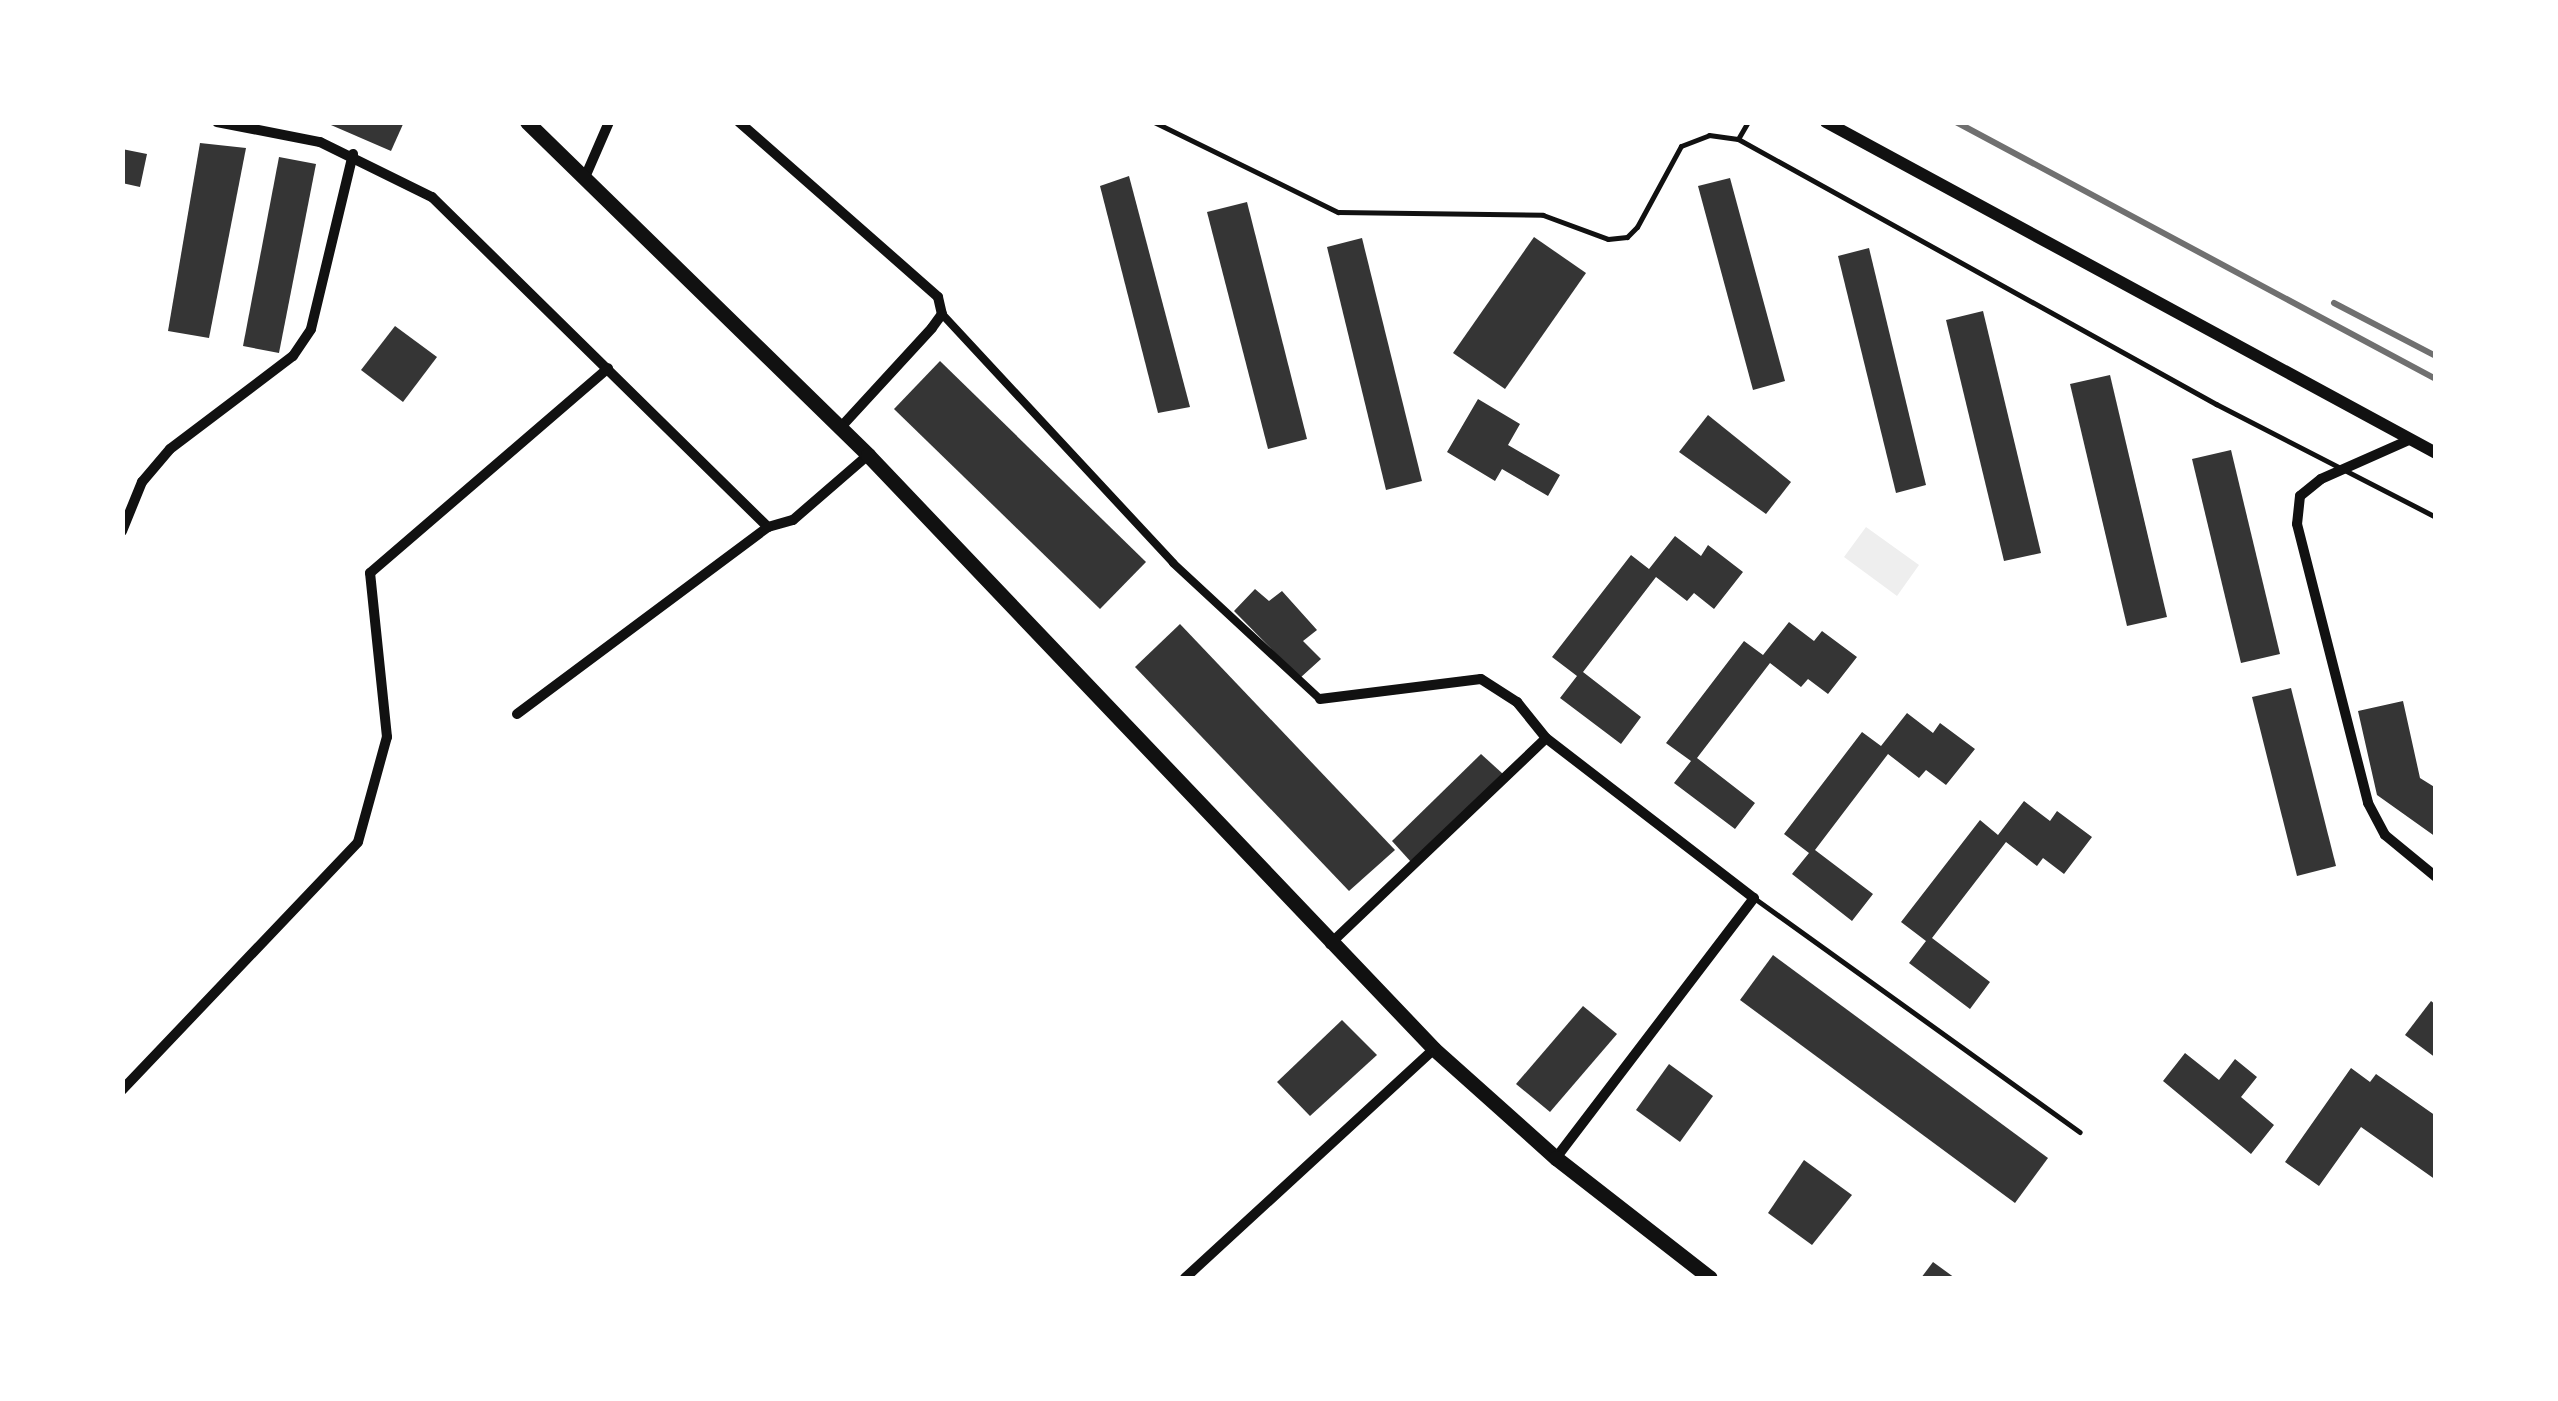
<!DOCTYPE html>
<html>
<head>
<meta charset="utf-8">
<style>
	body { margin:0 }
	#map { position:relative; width:2558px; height:1401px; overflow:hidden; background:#fff; font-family:"PT Sans Narrow",sans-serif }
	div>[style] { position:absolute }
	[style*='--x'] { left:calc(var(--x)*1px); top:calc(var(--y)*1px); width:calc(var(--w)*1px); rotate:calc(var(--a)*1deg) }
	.green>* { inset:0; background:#eee }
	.building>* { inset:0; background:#353535 }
	.service>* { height:5px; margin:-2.5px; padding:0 2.5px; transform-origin:2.5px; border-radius:2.5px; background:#111 }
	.pedestrian>* { height:8px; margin:-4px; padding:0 4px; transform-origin:4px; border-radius:4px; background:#111 }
	.minor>* { height:10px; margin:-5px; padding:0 5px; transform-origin:5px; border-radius:5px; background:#111 }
	.tertiary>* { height:12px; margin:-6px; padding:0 6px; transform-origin:6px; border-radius:6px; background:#111 }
	.primary>* { height:15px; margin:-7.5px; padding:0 7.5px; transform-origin:7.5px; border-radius:7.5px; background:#111 }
	.rail>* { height:6px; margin:-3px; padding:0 3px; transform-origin:3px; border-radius:3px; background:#707070 }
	span { translate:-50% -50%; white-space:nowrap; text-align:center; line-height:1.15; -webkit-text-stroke:10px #fff; paint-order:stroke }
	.frame { position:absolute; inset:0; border:125px solid #fff; pointer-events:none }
</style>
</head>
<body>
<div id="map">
	<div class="green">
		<i style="clip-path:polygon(1866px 527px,1919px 565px,1897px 596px,1844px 557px)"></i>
	</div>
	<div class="building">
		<i style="clip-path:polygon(324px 122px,404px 122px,391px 151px)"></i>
		<i style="clip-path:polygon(200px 143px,246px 148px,209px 338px,168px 331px)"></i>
		<i style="clip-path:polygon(122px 149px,147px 154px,140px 187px,122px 183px)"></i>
		<i style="clip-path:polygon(279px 157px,316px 164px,279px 353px,243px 346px)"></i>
		<i style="clip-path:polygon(1129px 176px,1190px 407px,1158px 413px,1100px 186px)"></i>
		<i style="clip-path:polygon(1730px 178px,1785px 381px,1753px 390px,1698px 186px)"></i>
		<i style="clip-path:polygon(1247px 202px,1307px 439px,1268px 449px,1207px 212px)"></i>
		<i style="clip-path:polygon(1534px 237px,1586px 273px,1505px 389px,1453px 353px)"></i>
		<i style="clip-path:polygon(1362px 238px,1422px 481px,1386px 490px,1327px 247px)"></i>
		<i style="clip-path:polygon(1869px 248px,1926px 485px,1896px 493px,1838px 256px)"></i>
		<i style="clip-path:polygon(1983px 311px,2041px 553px,2004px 561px,1946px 320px)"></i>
		<i style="clip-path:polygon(395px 326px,437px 357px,403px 402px,361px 370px)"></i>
		<i style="clip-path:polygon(940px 361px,1146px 562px,1100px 609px,894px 409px)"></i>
		<i style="clip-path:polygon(2110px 375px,2167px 617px,2127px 626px,2070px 384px)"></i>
		<i style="clip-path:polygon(1478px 399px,1520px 424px,1508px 445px,1560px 475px,1548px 496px,1502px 469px,1495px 481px,1447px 452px)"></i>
		<i style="clip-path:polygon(1708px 415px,1791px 482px,1766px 514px,1679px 452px)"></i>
		<i style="clip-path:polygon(2231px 450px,2280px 654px,2241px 663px,2192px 459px)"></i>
		<i style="clip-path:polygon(1675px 536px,1701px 556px,1708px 545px,1743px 572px,1714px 609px,1694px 593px,1687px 601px,1656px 577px,1583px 672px,1641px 717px,1621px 744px,1560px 698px,1577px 676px,1552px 657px,1631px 555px,1649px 569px)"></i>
		<i style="clip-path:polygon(1255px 589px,1269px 601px,1282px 591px,1317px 630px,1303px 641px,1321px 659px,1300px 678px,1234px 611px)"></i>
		<i style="clip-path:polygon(1789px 622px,1814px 641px,1822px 631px,1857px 657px,1828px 694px,1808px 679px,1801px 687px,1770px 663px,1697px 758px,1755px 803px,1735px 829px,1674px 783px,1691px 761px,1666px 743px,1744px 641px,1763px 655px)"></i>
		<i style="clip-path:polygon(1180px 624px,1395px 850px,1349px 891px,1135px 667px)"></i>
		<i style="clip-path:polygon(2291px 688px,2336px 866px,2297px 876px,2252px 697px)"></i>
		<i style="clip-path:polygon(2403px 701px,2420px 778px,2436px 788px,2436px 837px,2377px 795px,2358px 711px)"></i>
		<i style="clip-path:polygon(1907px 713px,1933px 733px,1940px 723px,1975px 749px,1946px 785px,1926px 770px,1919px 778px,1888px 754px,1815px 850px,1873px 894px,1852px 921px,1792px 874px,1809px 853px,1784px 834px,1862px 732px,1881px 746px)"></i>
		<i style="clip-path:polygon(1481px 754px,1503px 774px,1411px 862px,1392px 841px)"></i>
		<i style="clip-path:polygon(2024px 801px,2050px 821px,2057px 811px,2092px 837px,2064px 874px,2043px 858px,2037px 866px,2006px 842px,1932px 938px,1990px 982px,1970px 1009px,1909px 963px,1926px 941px,1901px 922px,1980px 820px,1998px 835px)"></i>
		<i style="clip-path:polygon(1773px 955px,2048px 1158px,2015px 1203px,1740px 1000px)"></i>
		<i style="clip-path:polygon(2431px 1001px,2436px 1005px,2436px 1058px,2405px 1035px)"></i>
		<i style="clip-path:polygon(1583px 1006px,1617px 1034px,1550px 1112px,1516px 1084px)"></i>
		<i style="clip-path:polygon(1342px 1020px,1377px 1055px,1310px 1116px,1277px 1082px)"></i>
		<i style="clip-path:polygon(2185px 1053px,2219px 1080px,2235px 1059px,2257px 1077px,2241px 1097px,2274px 1125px,2251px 1154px,2163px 1081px)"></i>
		<i style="clip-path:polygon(1669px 1064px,1713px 1096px,1680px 1142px,1636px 1110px)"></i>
		<i style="clip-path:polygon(2351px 1068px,2370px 1082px,2376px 1074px,2436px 1116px,2436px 1180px,2361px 1127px,2319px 1186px,2285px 1162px)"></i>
		<i style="clip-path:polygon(1804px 1160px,1852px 1195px,1812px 1245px,1768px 1213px)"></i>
		<i style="clip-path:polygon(1933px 1262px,1955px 1278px,1921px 1278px)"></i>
	</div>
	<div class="service">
		<i style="--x:1154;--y:122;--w:205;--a:26.1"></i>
		<i style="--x:1338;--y:212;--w:205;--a:0.8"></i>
		<i style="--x:1543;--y:215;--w:69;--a:20.3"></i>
		<i style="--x:1608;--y:239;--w:19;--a:-6"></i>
		<i style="--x:1627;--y:237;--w:14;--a:-45"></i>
		<i style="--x:1637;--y:227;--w:92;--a:-61.5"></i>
		<i style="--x:1681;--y:146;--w:30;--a:-21"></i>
		<i style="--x:1709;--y:135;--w:29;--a:8"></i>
		<i style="--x:1738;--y:139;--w:20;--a:-60"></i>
		<i style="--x:1738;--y:139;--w:547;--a:29"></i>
		<i style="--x:2216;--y:404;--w:247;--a:27.2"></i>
		<i style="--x:1754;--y:898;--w:401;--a:35.7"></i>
	</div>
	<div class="pedestrian">
		<i style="--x:942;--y:314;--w:340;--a:47.1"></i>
		<i style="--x:1173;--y:563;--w:200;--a:42.8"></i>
	</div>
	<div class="minor">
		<i style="--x:217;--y:122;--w:105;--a:11"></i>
		<i style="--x:320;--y:142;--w:125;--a:26.2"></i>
		<i style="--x:432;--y:197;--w:471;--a:44.5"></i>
		<i style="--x:768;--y:527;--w:26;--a:-16"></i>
		<i style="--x:793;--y:520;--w:99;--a:-40.9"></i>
		<i style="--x:739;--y:122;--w:265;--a:41.3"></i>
		<i style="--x:938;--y:297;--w:17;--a:77"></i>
		<i style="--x:942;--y:314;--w:17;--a:126"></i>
		<i style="--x:932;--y:328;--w:136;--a:132.6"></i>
		<i style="--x:586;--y:175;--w:58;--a:-66.5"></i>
		<i style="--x:2409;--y:440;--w:96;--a:156.1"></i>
		<i style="--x:2321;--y:479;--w:27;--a:141"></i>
		<i style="--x:2300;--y:496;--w:28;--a:96"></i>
		<i style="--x:2297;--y:524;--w:288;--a:75.7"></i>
		<i style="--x:2368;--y:803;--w:36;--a:62"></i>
		<i style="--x:2385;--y:835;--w:66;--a:39.5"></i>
		<i style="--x:122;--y:531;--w:53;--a:-67.8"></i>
		<i style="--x:142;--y:482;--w:43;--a:-49.7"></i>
		<i style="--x:170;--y:449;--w:154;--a:-37.1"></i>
		<i style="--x:293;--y:356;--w:32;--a:-56"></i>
		<i style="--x:311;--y:329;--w:180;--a:-76.5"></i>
		<i style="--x:1320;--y:699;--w:162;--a:-7.1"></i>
		<i style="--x:1481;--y:679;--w:43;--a:32.6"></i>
		<i style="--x:1517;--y:702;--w:46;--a:51.1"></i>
		<i style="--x:517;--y:714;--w:313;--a:-36.7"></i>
		<i style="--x:1330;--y:944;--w:298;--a:-43.6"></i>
		<i style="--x:1546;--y:738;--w:262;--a:37.6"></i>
		<i style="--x:1754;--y:898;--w:327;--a:127.3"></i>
		<i style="--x:122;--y:1090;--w:342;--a:-46.4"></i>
		<i style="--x:358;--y:842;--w:109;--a:-74.6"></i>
		<i style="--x:387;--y:737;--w:165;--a:-95.9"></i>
		<i style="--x:370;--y:573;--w:314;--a:-40.7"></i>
		<i style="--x:1185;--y:1278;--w:338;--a:-42.6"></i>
	</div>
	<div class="tertiary">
		<i style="--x:1826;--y:122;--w:694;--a:28.49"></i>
	</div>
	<div class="primary">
		<i style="--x:527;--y:122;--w:477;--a:44.3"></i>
		<i style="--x:868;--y:455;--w:820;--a:46.38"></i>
		<i style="--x:1434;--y:1049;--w:164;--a:41.8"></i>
		<i style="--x:1556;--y:1158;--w:195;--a:37.9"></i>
	</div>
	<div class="rail">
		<i style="--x:1956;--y:122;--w:544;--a:28.17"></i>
		<i style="--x:2334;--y:303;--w:115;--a:27.5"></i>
	</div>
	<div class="frame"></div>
</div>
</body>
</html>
